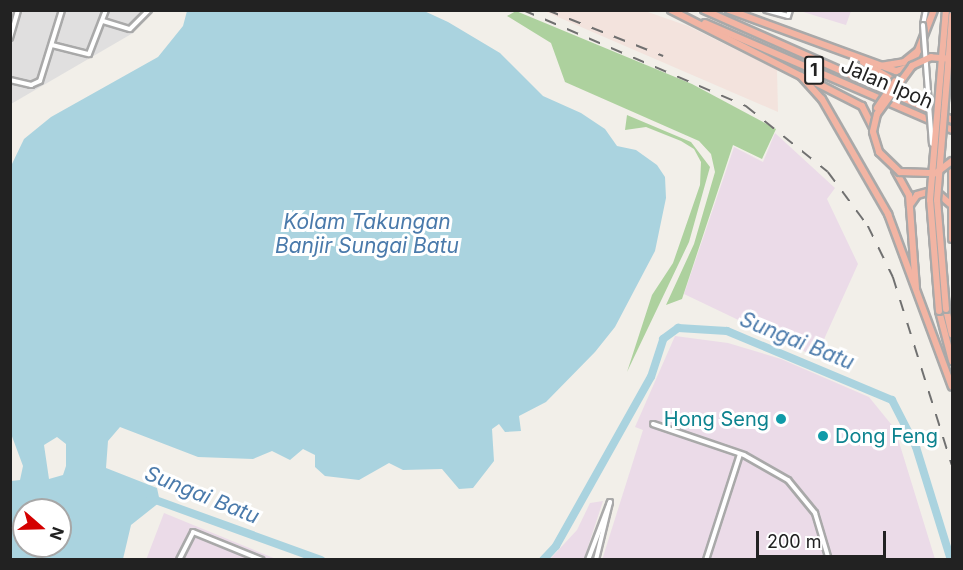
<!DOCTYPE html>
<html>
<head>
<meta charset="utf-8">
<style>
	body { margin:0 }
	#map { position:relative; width:963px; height:570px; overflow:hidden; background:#f2efe9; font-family:Inter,sans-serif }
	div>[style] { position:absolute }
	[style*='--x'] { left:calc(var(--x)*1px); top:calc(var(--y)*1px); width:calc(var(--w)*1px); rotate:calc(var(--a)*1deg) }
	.residential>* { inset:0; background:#e0dfdf }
	.industrial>* { inset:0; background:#ebdbe8 }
	.military>* { inset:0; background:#f3e3dd }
	.forest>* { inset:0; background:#add19e }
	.water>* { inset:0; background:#aad3df }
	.river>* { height:8px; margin:-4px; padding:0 4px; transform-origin:4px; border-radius:4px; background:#aad3df }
	.roads { filter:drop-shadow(2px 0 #a9a9a9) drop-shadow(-2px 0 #a9a9a9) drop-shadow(0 2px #a9a9a9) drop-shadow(0 -2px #a9a9a9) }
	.minor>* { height:4px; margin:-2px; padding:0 2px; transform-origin:2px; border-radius:2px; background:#fff }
	.trunk>* { height:6px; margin:-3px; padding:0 3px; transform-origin:3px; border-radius:3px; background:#f2b4a3 }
	.rail>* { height:1.5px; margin-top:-0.75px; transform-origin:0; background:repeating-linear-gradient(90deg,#707070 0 12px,transparent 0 24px) }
	.bridges { filter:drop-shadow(2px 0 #a9a9a9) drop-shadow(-2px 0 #a9a9a9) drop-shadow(0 2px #a9a9a9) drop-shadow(0 -2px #a9a9a9) }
	.minor-bridge>* { height:4px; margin:-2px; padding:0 2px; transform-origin:2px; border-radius:2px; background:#fff }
	.trunk-bridge>* { height:6px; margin:-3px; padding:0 3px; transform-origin:3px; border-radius:3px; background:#f2b4a3 }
	.dots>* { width:16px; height:16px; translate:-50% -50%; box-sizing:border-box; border:3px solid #fff; border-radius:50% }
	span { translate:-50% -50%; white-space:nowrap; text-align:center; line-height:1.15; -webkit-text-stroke:6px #fff; paint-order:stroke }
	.shield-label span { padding:2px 4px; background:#fff; border:2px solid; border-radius:4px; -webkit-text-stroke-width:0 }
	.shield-label { font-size:18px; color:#222; font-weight:700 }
	.street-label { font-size:20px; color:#222 }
	.culture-label { font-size:20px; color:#0d838f }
	.right { translate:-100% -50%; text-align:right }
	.left { translate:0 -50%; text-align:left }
	.water-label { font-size:21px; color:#4a7aab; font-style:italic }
	.frame { position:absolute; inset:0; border:12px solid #222; pointer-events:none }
	.north { position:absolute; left:12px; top:498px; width:60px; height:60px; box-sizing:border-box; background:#fff; border:2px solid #a7a7a7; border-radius:50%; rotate:110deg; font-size:16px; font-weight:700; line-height:24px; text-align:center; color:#222 }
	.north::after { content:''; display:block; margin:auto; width:21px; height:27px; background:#d40000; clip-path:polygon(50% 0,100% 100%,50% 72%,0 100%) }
	.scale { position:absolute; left:756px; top:531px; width:130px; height:27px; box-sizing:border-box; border:3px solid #222; border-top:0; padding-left:8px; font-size:18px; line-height:21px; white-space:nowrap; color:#222; -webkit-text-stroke:4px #fff; paint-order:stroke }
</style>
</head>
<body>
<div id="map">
	<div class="residential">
		<i style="clip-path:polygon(11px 11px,153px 11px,133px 33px,11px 104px)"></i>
	</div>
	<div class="industrial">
		<i style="clip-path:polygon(800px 11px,851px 11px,846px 25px)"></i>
		<i style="clip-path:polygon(775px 133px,835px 188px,827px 199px,858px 264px,816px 357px,684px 294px,734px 147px,763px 162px)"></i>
		<i style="clip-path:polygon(675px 336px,728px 343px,781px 359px,869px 397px,895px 429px,935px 559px,602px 560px,643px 430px,635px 427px)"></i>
		<i style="clip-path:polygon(603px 501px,584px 559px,550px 559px,577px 530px,590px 503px)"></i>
		<i style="clip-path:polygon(164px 513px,276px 559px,146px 560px)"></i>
	</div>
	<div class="military">
		<i style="clip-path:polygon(544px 11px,645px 11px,688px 26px,777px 70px,778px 112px)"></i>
	</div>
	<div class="forest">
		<i style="clip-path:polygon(516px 11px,692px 84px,776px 129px,762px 159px,733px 145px,682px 299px,666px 305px,694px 244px,715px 172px,711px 154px,699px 141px,565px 82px,551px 43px,507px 16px)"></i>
		<i style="clip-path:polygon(627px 115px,691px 142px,710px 167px,689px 242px,627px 372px,652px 295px,673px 263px,700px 185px,701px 162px,694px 149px,681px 141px,646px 127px,625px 130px)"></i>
	</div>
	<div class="water">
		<i style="clip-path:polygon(evenodd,187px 11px,422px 10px,448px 22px,500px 53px,543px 96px,581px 113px,605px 129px,617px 146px,636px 150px,657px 165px,665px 177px,666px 198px,655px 251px,615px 327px,595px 352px,546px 402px,519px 416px,521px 431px,505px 432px,499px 424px,492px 429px,494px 461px,473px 488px,459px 489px,442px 469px,403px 470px,389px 463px,359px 480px,325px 476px,315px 467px,315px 455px,303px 449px,290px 460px,272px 451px,253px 459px,198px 457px,120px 427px,108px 441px,106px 468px,157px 488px,160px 502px,131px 525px,123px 559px,11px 559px,11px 481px,20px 480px,23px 466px,10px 431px,11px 166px,24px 139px,51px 117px,158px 57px,183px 26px,187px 11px,57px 437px,66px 444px,66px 466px,63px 475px,49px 479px,44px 445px,57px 437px,187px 11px,24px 510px,60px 510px,60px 546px,24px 546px,24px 510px)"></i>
	</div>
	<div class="river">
		<i style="--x:150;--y:498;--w:182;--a:19.9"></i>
		<i style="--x:543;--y:560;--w:19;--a:-47"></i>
		<i style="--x:556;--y:546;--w:194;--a:-60.7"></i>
		<i style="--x:651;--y:377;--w:40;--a:-72"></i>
		<i style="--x:663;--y:339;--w:19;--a:-36"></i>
		<i style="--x:678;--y:328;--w:49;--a:3.5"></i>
		<i style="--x:727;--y:331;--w:179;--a:22.7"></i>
		<i style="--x:892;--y:400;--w:53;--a:62.9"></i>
		<i style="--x:916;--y:447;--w:118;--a:72.8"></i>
	</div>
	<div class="roads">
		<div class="minor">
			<i style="--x:766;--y:10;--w:23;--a:15"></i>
			<i style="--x:788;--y:16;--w:6;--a:-72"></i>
			<i style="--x:103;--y:21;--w:28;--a:17"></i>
			<i style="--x:130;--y:29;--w:27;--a:-45"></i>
			<i style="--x:923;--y:25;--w:15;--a:-79"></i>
			<i style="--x:10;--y:38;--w:29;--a:-74"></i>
			<i style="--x:52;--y:45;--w:38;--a:14"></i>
			<i style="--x:89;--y:54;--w:47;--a:-68.9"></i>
			<i style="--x:10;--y:80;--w:22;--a:13"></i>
			<i style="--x:31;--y:85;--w:10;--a:-24"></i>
			<i style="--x:40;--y:81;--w:74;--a:-72.8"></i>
			<i style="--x:653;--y:424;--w:96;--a:18.8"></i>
			<i style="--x:744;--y:455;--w:51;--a:29.6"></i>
			<i style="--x:788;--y:480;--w:43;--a:50.7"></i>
			<i style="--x:815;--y:513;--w:49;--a:73.4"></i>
			<i style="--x:179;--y:560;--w:31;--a:-63"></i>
			<i style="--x:193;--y:532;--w:74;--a:22.1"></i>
			<i style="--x:588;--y:560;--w:62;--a:-69.2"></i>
			<i style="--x:610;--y:502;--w:60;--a:103.6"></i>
			<i style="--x:706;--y:560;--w:111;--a:-72.2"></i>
		</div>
		<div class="trunk">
			<i style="--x:671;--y:10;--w:146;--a:26.9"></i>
			<i style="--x:801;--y:76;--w:31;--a:48"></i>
			<i style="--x:822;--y:99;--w:133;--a:60.1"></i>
			<i style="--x:888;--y:214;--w:184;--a:69.7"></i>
			<i style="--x:704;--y:10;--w:271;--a:23.9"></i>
			<i style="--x:729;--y:10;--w:178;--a:20.1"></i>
			<i style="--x:896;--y:71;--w:17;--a:-17"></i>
			<i style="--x:912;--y:66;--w:60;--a:-68.6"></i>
			<i style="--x:705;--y:23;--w:269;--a:23.4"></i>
			<i style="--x:863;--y:62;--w:37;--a:31"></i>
			<i style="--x:880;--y:66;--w:24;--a:-9"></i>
			<i style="--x:904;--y:62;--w:19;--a:-39"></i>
			<i style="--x:805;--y:77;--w:64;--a:27"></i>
			<i style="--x:862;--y:106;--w:25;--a:63"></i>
			<i style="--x:952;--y:164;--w:75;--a:90"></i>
			<i style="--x:895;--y:170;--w:29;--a:61"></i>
			<i style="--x:909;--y:195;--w:93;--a:85.7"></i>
			<i style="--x:910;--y:205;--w:12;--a:-55"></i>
			<i style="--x:917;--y:195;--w:18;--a:-16"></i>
			<i style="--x:934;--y:190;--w:21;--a:41"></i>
			<i style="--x:946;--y:309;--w:26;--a:77"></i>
			<i style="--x:939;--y:311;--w:52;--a:75.4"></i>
		</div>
	</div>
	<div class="rail">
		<i style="--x:523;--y:10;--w:243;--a:23.3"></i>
		<i style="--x:746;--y:106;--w:105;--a:38.8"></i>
		<i style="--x:828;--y:172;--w:67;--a:53.5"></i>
		<i style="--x:868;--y:226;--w:57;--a:63.9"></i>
		<i style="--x:893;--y:277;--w:197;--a:72.6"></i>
		<i style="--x:547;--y:10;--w:125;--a:21.6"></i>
	</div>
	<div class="bridges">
		<div class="minor-bridge">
			<i style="--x:923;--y:25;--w:119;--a:85.7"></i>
		</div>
		<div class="trunk-bridge">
			<i style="--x:952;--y:59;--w:21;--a:-175"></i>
			<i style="--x:931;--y:57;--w:21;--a:155"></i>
			<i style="--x:912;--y:66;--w:59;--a:126.1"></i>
			<i style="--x:877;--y:114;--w:18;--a:103"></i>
			<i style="--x:873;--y:132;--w:21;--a:73"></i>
			<i style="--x:879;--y:152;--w:29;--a:44"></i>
			<i style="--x:900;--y:172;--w:36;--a:2"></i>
			<i style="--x:936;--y:173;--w:20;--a:-37"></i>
			<i style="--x:877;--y:108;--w:32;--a:-56"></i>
			<i style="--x:946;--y:309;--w:109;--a:-94.7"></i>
			<i style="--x:937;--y:200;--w:185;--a:-85.3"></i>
			<i style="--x:939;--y:311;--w:111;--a:-94.6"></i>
			<i style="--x:930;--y:200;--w:191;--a:-85.2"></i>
		</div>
	</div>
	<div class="dots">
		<i style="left:781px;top:419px;background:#0f9aa8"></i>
		<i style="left:823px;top:436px;background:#0f9aa8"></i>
	</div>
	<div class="shield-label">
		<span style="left:814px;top:70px">1</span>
	</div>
	<div class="street-label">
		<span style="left:887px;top:84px;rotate:23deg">Jalan Ipoh</span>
	</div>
	<div class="culture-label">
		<span class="right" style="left:769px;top:419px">Hong Seng</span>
		<span class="left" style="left:835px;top:436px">Dong Feng</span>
	</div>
	<div class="water-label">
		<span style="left:367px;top:234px">Kolam Takungan<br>Banjir Sungai Batu</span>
		<span style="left:797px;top:341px;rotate:22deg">Sungai Batu</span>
		<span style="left:202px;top:495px;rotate:22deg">Sungai Batu</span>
	</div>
	<div class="frame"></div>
	<div class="north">N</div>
	<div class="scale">200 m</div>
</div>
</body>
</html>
